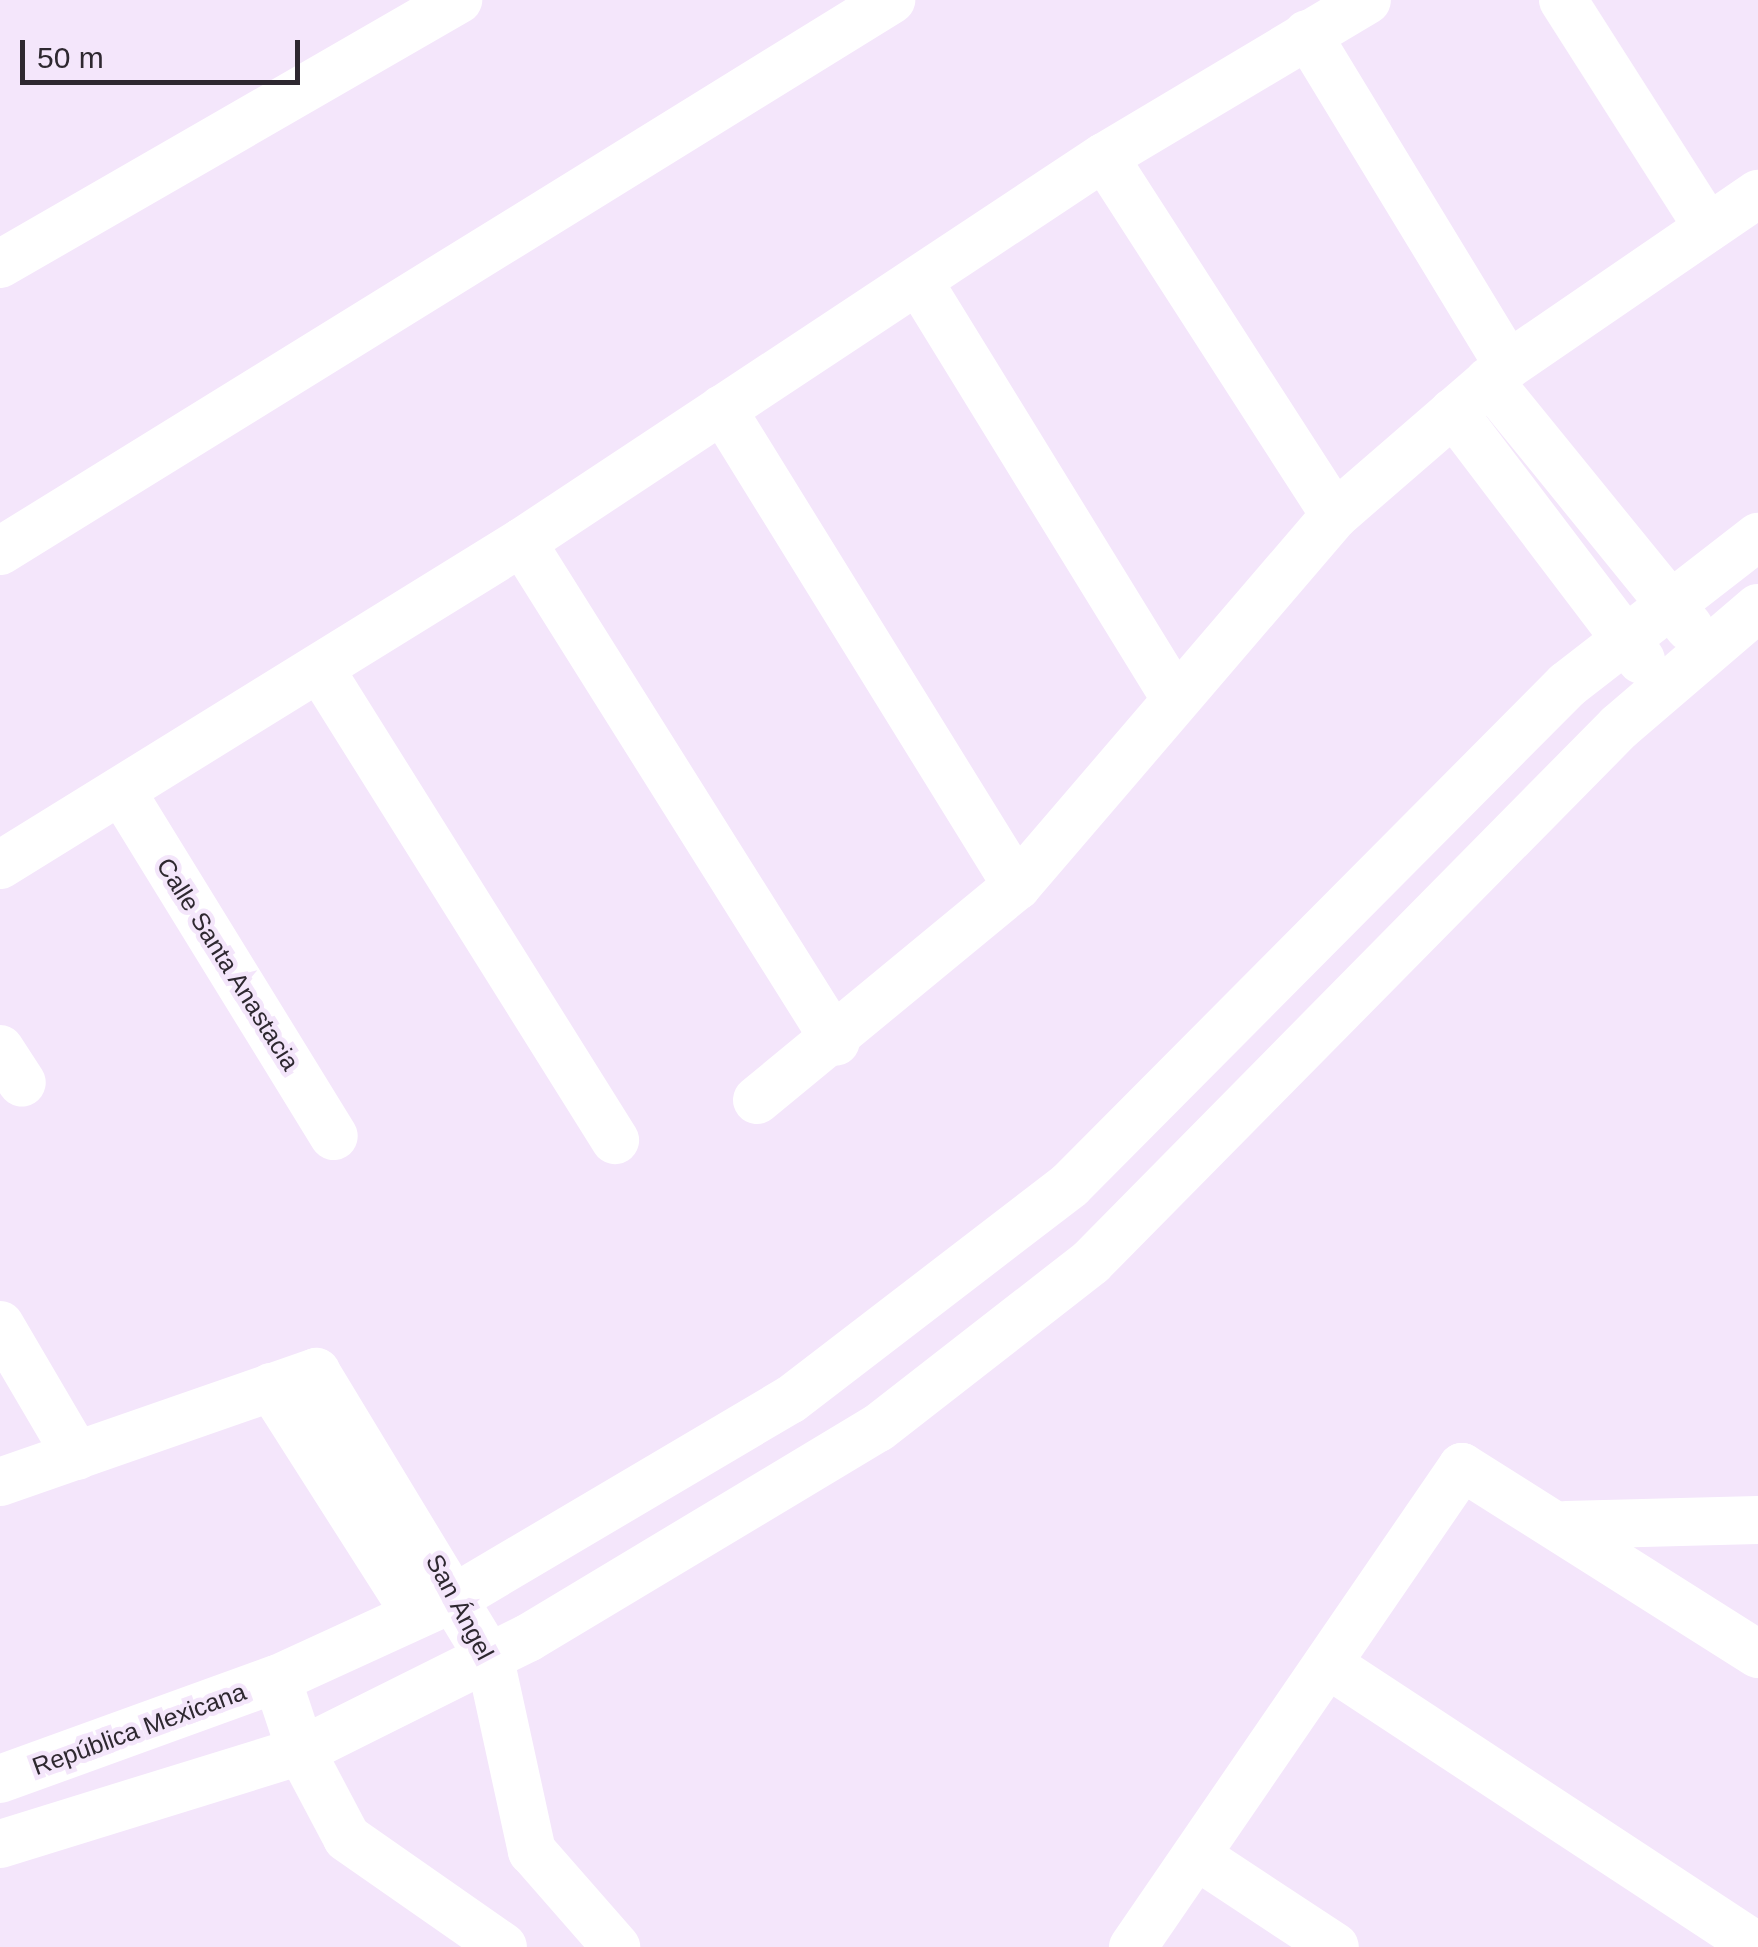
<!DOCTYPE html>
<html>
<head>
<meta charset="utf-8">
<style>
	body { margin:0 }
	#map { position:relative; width:1758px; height:1947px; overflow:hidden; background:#f4e6fb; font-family:Arial,sans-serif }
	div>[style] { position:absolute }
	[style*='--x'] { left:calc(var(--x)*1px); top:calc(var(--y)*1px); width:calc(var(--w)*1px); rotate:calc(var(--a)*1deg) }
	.minor>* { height:48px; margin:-24px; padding:0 24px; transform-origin:24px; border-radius:24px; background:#fff }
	span { translate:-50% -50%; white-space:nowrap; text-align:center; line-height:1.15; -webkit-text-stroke:9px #f4e6fb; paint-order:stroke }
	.street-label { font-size:25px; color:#2e2830 }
	.scale { position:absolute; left:20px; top:40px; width:280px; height:45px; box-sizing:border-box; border:5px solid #2e2830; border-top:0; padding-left:12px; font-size:30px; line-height:35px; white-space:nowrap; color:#2e2830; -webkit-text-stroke:8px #f4e6fb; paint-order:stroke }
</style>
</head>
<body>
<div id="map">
	<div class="minor">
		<i style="--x:1563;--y:0;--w:270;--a:57.5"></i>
		<i style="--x:1307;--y:34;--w:387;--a:58.7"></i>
		<i style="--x:1104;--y:157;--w:426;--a:57.2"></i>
		<i style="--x:0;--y:264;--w:529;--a:-29.96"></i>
		<i style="--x:919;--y:282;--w:487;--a:58.4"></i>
		<i style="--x:1489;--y:381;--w:317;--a:50.9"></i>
		<i style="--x:722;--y:409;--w:561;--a:58.27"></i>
		<i style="--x:1453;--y:412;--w:311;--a:52.8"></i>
		<i style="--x:522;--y:542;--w:590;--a:57.87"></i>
		<i style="--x:0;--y:551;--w:1048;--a:-31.73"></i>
		<i style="--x:320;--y:669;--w:556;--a:57.94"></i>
		<i style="--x:122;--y:792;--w:404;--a:58.4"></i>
		<i style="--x:0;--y:865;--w:614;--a:-31.75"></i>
		<i style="--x:522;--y:542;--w:698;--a:-33.49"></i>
		<i style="--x:1104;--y:157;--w:306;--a:-30.8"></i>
		<i style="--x:0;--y:1049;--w:40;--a:57.1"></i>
		<i style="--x:757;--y:1100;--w:337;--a:-39.5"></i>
		<i style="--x:1017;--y:886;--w:489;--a:-49.4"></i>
		<i style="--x:1335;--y:515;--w:229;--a:-40.9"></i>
		<i style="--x:1508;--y:365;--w:303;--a:-34.4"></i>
		<i style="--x:0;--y:1325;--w:152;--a:59.6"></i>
		<i style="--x:271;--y:1387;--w:270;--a:57.5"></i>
		<i style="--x:0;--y:1482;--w:335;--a:-19.2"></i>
		<i style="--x:316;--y:1372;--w:336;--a:58.8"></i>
		<i style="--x:490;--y:1659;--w:197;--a:77.7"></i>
		<i style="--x:532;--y:1851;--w:128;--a:48.8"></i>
		<i style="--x:1566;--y:1525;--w:192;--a:-1.5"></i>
		<i style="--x:1329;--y:1665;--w:513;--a:33.32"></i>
		<i style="--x:277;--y:1679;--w:76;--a:71.6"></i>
		<i style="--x:301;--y:1751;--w:98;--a:62.1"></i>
		<i style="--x:347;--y:1838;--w:190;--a:34.9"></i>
		<i style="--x:0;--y:1779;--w:294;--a:-19.9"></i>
		<i style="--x:277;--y:1679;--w:199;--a:-24.6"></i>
		<i style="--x:458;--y:1596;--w:386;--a:-30.6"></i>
		<i style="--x:790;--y:1400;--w:353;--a:-37.5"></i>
		<i style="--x:1070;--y:1185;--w:705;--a:-45.17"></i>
		<i style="--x:1567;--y:685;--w:242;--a:-37.8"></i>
		<i style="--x:0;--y:1844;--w:315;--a:-17.2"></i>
		<i style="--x:301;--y:1751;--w:254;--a:-26.5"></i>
		<i style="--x:528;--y:1638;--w:408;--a:-31"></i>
		<i style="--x:878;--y:1428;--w:270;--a:-37.9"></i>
		<i style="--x:1091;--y:1262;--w:752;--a:-45.38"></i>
		<i style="--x:1619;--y:727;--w:183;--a:-40.6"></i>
		<i style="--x:1197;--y:1856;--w:165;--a:33.4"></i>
		<i style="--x:1133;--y:1947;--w:582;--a:-55.57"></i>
		<i style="--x:1462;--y:1467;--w:350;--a:32.3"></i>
	</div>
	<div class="street-label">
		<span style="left:228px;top:964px;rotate:58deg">Calle Santa Anastacia</span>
		<span style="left:460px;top:1607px;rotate:62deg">San Ángel</span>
		<span style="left:139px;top:1729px;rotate:-20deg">República Mexicana</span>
	</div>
	<div class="scale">50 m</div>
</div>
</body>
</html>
